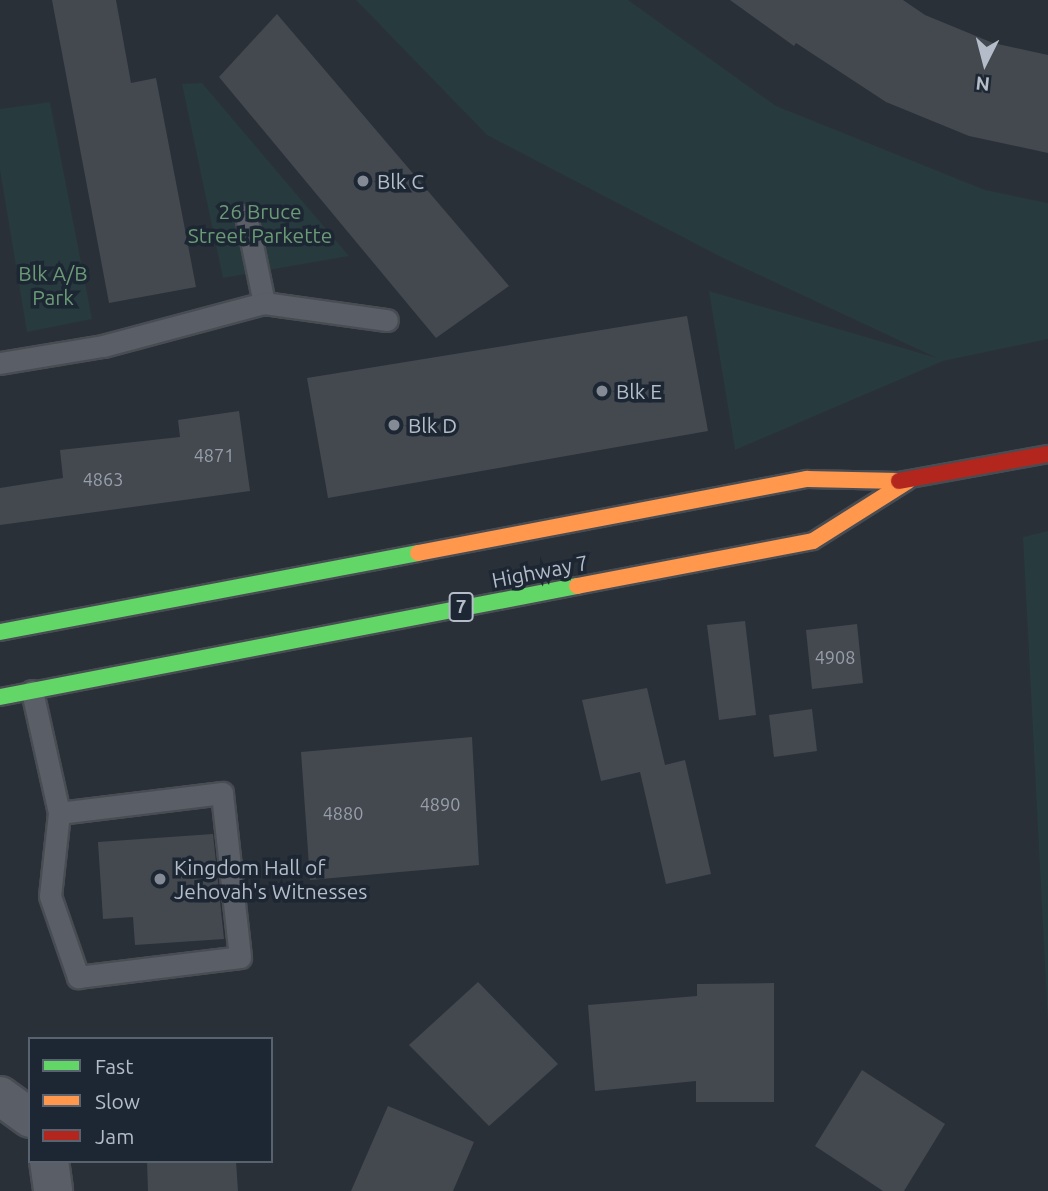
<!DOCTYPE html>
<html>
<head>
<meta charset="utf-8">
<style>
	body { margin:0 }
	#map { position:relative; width:1048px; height:1191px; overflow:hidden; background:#2a3038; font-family:Ubuntu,sans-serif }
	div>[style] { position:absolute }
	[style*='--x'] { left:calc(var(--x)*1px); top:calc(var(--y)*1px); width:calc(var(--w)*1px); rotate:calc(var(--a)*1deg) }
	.green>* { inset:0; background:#273a3e }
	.building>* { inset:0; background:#444950 }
	.roads { filter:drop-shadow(2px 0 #484c53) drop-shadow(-2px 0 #484c53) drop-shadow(0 2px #484c53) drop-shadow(0 -2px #484c53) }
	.lane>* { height:21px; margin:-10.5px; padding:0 10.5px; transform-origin:10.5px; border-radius:10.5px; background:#5a5e66 }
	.street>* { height:38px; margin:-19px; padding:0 19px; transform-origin:19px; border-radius:19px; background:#5a5e66 }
	.fast>* { height:16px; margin:-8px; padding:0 8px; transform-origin:8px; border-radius:8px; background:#63d668 }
	.slow>* { height:16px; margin:-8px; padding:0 8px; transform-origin:8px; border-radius:8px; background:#ff974d }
	.jam>* { height:16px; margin:-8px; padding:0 8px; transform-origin:8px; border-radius:8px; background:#b3261e }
	.dots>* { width:19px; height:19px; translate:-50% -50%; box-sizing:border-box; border:4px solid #1d2633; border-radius:50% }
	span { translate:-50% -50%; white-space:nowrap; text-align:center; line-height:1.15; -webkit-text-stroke:7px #1d2633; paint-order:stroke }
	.number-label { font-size:18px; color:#989fab }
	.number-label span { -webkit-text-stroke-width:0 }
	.shield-label span { padding:2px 5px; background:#1d2633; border:2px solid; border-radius:5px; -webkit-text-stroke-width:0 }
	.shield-label { font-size:19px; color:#b4bcc9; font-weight:700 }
	.poi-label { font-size:21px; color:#b4bcc9 }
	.left { translate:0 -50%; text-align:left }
	.park-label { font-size:21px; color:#6b9a76 }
	.street-label { font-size:21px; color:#b4bcc9 }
	.legend { position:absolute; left:28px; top:1037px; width:245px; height:126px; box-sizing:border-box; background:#1d2633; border:2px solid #59626f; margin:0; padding:9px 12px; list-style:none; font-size:21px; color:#b4bcc9 }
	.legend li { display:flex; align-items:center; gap:14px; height:35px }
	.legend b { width:35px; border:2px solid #59626f }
	.north { position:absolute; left:950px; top:28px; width:70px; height:70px; -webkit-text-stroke:5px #1d2633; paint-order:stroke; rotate:186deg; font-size:19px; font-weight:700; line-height:28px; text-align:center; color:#b4bcc9 }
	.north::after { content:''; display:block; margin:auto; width:24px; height:32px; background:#b4bcc9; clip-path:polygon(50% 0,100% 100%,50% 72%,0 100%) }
</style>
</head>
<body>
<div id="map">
	<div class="green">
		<i style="clip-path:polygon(356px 0,628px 0,776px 106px,985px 190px,1048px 203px,1048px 339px,943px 361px,735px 450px,709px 291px,937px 358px,723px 258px,487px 135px)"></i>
		<i style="clip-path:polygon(202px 83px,349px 256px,223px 278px,182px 84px)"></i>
		<i style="clip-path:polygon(50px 102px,92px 319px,27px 332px,0 170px,0 109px)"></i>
		<i style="clip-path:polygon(1048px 531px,1048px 1024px,1023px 537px)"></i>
	</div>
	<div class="building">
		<i style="clip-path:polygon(52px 0,116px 0,131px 83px,156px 78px,196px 287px,109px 303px)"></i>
		<i style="clip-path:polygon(730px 0,903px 0,925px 15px,993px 43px,1048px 55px,1048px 153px,969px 136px,886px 102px,796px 43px,794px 46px)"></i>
		<i style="clip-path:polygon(277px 14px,509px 286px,436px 338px,219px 77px)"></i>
		<i style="clip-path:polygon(687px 316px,708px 431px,328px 498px,307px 378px)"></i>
		<i style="clip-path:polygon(239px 411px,250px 491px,0 525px,0 488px,63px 478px,60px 450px,180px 437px,178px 420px)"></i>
		<i style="clip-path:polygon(745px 621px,756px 715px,719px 720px,707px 625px)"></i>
		<i style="clip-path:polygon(857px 624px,863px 683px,812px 689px,806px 630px)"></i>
		<i style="clip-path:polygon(647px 688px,665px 765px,685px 760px,711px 874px,666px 884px,640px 772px,601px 781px,582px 700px)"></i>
		<i style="clip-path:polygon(812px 709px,817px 751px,774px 757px,769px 715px)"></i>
		<i style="clip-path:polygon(472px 737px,479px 865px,310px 880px,301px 752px)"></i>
		<i style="clip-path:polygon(213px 834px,224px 939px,135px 945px,133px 917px,103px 919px,98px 842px)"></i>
		<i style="clip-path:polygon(478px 982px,558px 1064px,489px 1126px,409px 1045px)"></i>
		<i style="clip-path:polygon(774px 983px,774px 1102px,696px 1102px,696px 1081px,595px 1091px,588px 1005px,697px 996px,697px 984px)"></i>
		<i style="clip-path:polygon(862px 1070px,945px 1124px,904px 1191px,883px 1191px,815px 1146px)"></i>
		<i style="clip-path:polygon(388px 1106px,474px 1142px,453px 1191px,351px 1191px)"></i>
		<i style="clip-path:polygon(147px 1161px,236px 1161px,238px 1191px,148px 1191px)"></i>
	</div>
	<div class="roads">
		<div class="lane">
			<i style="--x:246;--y:216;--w:89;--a:78.3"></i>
			<i style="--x:0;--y:363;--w:104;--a:-9.4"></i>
			<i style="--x:103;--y:346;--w:167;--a:-15"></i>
			<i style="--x:264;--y:303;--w:124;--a:7.9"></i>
			<i style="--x:32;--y:691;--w:125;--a:77.5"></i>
			<i style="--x:59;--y:813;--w:83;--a:96.2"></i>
			<i style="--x:50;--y:896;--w:86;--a:70.9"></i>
			<i style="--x:78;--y:977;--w:163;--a:-7"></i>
			<i style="--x:240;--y:957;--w:165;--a:-96.3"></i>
			<i style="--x:222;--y:793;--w:164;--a:173"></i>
		</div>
		<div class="street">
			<i style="--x:0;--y:1096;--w:37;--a:36"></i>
			<i style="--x:49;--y:1161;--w:30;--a:82"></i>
		</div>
		<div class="fast">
			<i style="--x:0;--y:632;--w:425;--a:-10.7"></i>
			<i style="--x:0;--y:697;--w:588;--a:-10.89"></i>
		</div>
		<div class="slow">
			<i style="--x:418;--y:553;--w:396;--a:-10.8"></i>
			<i style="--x:807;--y:479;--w:92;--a:1.2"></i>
			<i style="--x:577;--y:586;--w:240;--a:-10.8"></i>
			<i style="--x:813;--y:541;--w:112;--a:-32.3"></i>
		</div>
		<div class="jam">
			<i style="--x:899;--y:481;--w:151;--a:-10.3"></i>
		</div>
	</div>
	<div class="dots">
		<i style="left:363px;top:181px;background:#848b96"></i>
		<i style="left:602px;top:391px;background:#848b96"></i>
		<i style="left:394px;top:425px;background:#848b96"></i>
		<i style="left:160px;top:879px;background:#848b96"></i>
	</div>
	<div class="number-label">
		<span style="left:214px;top:455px">4871</span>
		<span style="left:103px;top:479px">4863</span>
		<span style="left:835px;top:657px">4908</span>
		<span style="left:440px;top:804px">4890</span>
		<span style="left:343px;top:813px">4880</span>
	</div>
	<div class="shield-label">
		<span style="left:461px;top:607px">7</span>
	</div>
	<div class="poi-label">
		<span class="left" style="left:377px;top:181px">Blk C</span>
		<span class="left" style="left:616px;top:391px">Blk E</span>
		<span class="left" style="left:408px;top:425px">Blk D</span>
		<span class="left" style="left:174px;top:879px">Kingdom Hall of<br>Jehovah's Witnesses</span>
	</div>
	<div class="park-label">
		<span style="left:260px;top:223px">26 Bruce<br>Street Parkette</span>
		<span style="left:53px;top:285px">Blk A/B<br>Park</span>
	</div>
	<div class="street-label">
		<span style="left:540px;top:571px;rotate:-11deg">Highway 7</span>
	</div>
	<ul class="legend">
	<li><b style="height:9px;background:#63d668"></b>Fast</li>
	<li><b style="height:9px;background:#ff974d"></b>Slow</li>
	<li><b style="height:9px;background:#b3261e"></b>Jam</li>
	</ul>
	<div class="north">N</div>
</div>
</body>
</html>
